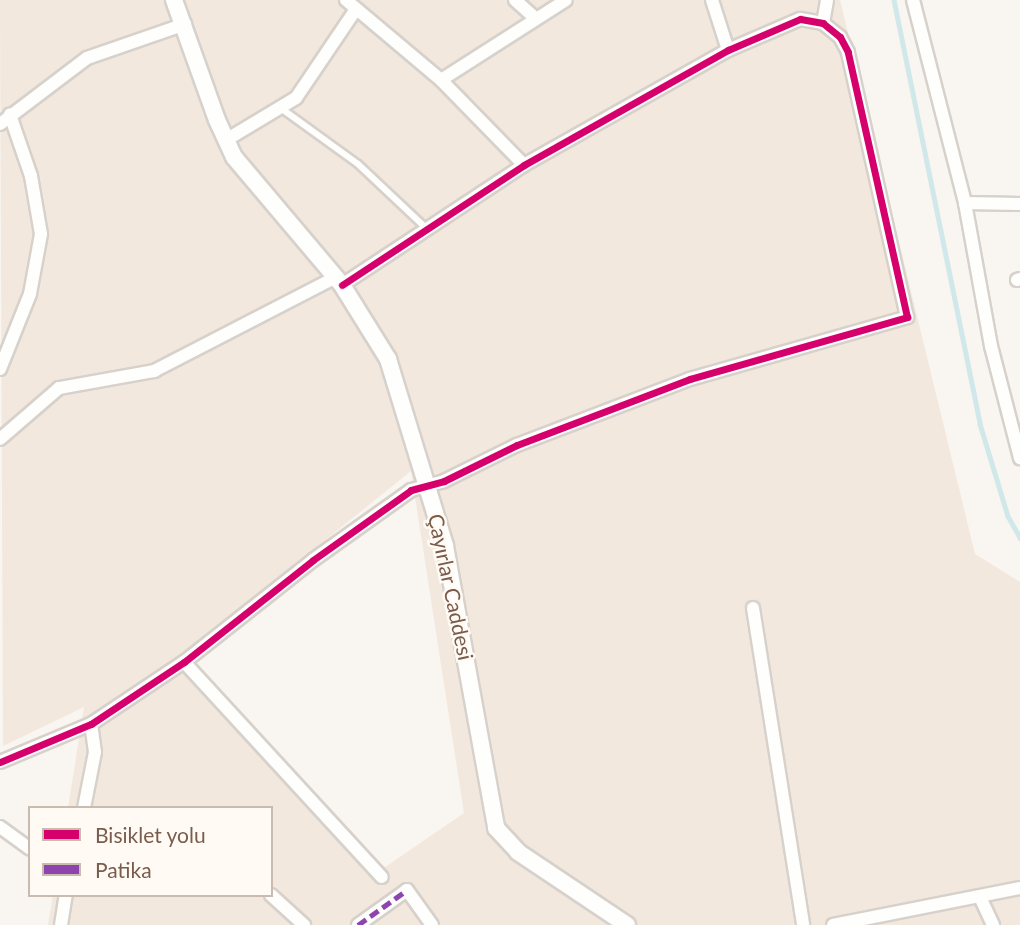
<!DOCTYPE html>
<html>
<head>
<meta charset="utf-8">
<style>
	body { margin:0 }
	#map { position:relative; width:1020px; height:925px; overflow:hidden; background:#f9f5f0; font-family:Lato,sans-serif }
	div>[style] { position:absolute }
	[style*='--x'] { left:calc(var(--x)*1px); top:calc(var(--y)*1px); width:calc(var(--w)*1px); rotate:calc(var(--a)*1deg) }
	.residential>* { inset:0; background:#f2e8de }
	.stream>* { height:4.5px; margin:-2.25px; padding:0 2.25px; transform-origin:2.25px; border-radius:2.25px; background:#d0e8ea }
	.roads { filter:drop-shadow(2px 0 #d7d1cb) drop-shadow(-2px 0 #d7d1cb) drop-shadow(0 2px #d7d1cb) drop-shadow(0 -2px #d7d1cb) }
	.service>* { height:6px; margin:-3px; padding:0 3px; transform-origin:3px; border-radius:3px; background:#fefefd }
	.minor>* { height:12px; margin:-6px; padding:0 6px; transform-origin:6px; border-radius:6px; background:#fefefd }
	.tertiary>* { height:16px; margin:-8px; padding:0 8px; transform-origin:8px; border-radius:8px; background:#fefefd }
	.quiet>* { height:5px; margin-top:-2.5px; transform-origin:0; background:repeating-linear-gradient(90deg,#8e44ad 0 10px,transparent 0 15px) }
	.cycleway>* { height:7px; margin:-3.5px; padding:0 3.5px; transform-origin:3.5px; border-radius:3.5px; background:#d6006c }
	span { translate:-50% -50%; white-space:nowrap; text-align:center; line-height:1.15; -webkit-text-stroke:5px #fffaf3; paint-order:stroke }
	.street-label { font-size:21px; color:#7a5c4d }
	.legend { position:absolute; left:28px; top:806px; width:245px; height:91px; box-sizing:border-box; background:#fffaf3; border:2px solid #cabbb1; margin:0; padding:9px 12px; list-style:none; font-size:21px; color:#7a5c4d }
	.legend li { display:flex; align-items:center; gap:14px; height:35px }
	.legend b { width:35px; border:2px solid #cabbb1 }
</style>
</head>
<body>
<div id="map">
	<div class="residential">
		<i style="clip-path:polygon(evenodd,0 0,840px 0,975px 554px,1020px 582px,1020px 925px,48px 925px,53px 895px,271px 895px,271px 808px,68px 808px,84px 707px,3px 746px,0 0,411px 471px,464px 813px,375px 874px,179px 658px,411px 471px)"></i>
	</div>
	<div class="stream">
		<i style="--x:894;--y:0;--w:433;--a:78.5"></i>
		<i style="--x:980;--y:424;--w:96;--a:73.1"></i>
		<i style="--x:1008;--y:516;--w:25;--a:61"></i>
	</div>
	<div class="roads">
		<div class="service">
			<i style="--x:282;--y:109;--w:94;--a:35.9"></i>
			<i style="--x:358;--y:164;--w:93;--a:43.3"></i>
		</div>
		<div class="minor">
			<i style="--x:346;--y:0;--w:124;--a:40.1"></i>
			<i style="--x:441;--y:80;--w:119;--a:45.7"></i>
			<i style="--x:515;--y:0;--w:27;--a:42"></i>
			<i style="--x:712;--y:0;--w:52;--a:72.3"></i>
			<i style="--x:913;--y:0;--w:210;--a:75.6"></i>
			<i style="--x:965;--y:203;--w:55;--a:1"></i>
			<i style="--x:823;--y:23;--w:23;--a:-80"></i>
			<i style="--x:441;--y:80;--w:148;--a:-32.6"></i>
			<i style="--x:0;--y:124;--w:109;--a:-37.2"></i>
			<i style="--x:87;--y:58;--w:104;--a:-19.1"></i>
			<i style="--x:226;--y:140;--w:82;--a:-31"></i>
			<i style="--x:296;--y:98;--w:107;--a:-56"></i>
			<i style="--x:965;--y:203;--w:145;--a:79.7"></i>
			<i style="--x:991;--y:346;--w:116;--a:75.5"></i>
			<i style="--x:1017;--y:280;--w:3;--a:-18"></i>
			<i style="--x:0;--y:369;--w:81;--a:-68.2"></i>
			<i style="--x:30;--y:294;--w:61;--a:-79.6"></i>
			<i style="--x:41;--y:234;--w:59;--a:-99.8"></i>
			<i style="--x:31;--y:176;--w:65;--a:-109"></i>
			<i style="--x:0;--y:439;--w:78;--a:-40.8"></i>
			<i style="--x:59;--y:388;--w:97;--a:-10.1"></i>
			<i style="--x:154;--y:371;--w:205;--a:-27.3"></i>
			<i style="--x:753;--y:608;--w:321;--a:81"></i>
			<i style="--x:184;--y:662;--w:292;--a:47.4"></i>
			<i style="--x:0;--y:762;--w:99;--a:-22.7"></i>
			<i style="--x:91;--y:724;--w:112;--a:-33.7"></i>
			<i style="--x:184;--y:662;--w:164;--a:-38.3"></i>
			<i style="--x:313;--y:560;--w:120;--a:-35.5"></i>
			<i style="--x:411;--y:490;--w:34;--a:-15"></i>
			<i style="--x:444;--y:481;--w:81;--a:-26.3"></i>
			<i style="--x:517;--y:445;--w:185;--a:-20.9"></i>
			<i style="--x:690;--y:379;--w:226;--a:-15.9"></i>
			<i style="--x:907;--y:317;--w:271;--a:-102.6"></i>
			<i style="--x:848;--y:52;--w:17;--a:-118"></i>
			<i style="--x:840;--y:37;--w:22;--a:-141"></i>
			<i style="--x:823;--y:23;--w:23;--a:-170"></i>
			<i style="--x:800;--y:19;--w:78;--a:156.7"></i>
			<i style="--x:728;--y:50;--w:234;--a:150.6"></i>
			<i style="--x:524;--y:165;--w:218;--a:146.6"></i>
			<i style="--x:84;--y:808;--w:57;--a:-78.9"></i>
			<i style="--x:95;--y:752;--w:28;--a:-98"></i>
			<i style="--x:0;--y:827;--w:37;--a:36"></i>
			<i style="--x:271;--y:895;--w:45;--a:42.3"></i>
			<i style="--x:980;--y:897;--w:31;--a:65"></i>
			<i style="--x:61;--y:925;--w:30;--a:-81"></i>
			<i style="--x:358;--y:925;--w:60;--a:-35.5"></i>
			<i style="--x:407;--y:890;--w:43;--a:54.5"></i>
			<i style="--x:833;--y:925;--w:191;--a:-11.2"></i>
		</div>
		<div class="tertiary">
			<i style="--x:174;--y:0;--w:127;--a:70.3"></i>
			<i style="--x:217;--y:120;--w:41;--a:65.3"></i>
			<i style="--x:234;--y:157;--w:167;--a:49.8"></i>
			<i style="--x:342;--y:285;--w:87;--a:58.1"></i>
			<i style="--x:388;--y:359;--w:195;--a:73"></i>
			<i style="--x:445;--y:546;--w:287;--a:79.7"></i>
			<i style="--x:496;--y:828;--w:33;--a:47"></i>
			<i style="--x:518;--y:852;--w:131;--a:33.8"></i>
		</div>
	</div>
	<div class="quiet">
		<i style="--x:358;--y:925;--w:60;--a:-35.5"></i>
	</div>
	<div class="cycleway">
		<i style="--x:0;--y:762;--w:99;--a:-22.7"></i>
		<i style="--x:91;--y:724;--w:112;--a:-33.7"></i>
		<i style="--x:184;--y:662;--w:164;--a:-38.3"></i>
		<i style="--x:313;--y:560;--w:120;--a:-35.5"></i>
		<i style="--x:411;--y:490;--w:34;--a:-15"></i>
		<i style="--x:444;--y:481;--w:81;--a:-26.3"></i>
		<i style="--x:517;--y:445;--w:185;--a:-20.9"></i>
		<i style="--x:690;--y:379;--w:226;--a:-15.9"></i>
		<i style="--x:907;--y:317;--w:271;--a:-102.6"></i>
		<i style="--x:848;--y:52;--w:17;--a:-118"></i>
		<i style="--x:840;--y:37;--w:22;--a:-141"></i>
		<i style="--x:823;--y:23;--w:23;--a:-170"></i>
		<i style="--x:800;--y:19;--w:78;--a:156.7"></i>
		<i style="--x:728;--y:50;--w:234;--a:150.6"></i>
		<i style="--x:524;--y:165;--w:218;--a:146.6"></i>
	</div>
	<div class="street-label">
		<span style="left:451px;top:587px;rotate:78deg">Çayırlar Caddesi</span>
	</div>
	<ul class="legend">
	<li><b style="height:9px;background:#d6006c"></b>Bisiklet yolu</li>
	<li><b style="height:9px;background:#8e44ad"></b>Patika</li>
	</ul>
</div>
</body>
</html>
